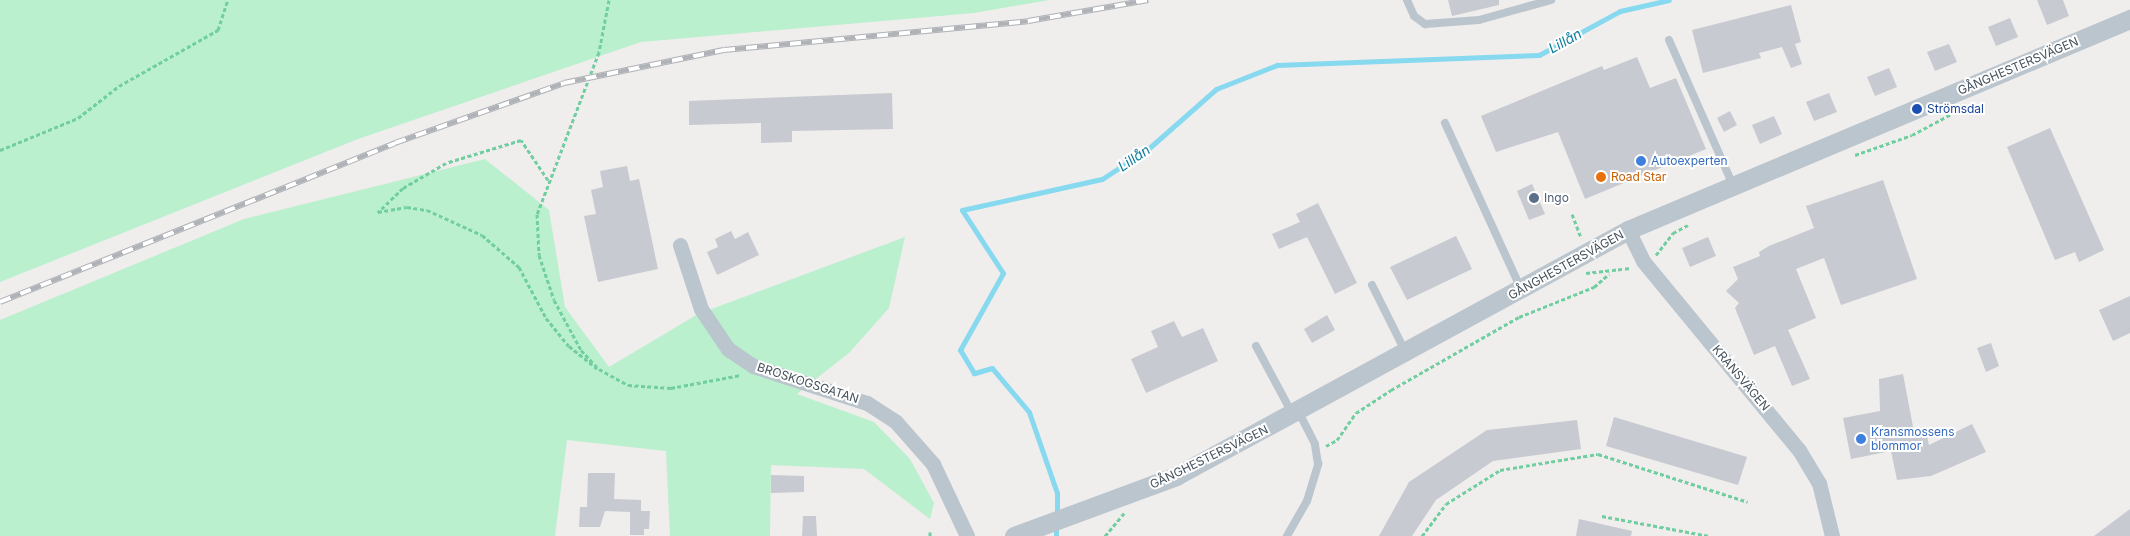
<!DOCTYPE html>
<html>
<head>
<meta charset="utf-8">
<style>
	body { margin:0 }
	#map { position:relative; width:2130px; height:536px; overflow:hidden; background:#f0eded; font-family:Inter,sans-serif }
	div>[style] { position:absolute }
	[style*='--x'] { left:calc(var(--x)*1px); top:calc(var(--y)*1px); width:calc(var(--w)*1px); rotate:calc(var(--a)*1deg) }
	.green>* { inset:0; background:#baf0ce }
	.stream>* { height:5px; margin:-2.5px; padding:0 2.5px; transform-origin:2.5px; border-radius:2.5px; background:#86d9ee }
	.building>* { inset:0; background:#c7cad0 }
	.path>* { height:3px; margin-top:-1.5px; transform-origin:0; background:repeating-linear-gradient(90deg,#71cea0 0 4px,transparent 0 6.5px) }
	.service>* { height:8px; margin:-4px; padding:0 4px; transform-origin:4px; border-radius:4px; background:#bbc5cd }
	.minor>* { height:15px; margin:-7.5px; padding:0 7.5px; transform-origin:7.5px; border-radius:7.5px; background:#bbc5cd }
	.tertiary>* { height:19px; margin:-9.5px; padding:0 9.5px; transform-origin:9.5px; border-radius:9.5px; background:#bbc5cd }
	.rail>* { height:5.5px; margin-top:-2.75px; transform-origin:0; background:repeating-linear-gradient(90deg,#fff 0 11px,#afb3b8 0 22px); box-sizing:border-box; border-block:1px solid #afb3b8 }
	.dots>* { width:14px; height:14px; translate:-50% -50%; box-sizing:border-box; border:2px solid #fff; border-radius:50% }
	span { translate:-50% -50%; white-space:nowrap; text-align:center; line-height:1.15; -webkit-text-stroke:4px #fff; paint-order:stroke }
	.street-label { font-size:12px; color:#45515b }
	.transit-label { font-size:12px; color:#164399 }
	.left { translate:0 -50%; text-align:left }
	.shop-label { font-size:12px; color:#366cbe }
	.food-label { font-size:12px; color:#c56008 }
	.service-label { font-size:12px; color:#4e5e75 }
	.water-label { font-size:14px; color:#0a7e9c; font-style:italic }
</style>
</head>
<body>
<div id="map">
	<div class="green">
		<i style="clip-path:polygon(0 0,1049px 0,974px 13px,641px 42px,358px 139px,0 282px)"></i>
		<i style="clip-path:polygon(485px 159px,549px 210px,565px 307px,609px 367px,698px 314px,905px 237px,889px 308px,850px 352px,797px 394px,874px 422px,910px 459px,934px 503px,930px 519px,864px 469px,771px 465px,770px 536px,670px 536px,666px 451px,567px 440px,555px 536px,0 536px,0 320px,244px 219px)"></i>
	</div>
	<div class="stream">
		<i style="--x:1057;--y:516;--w:23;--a:-90"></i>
		<i style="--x:1057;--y:493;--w:86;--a:-109.1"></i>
		<i style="--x:1029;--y:412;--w:57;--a:-130.1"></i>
		<i style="--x:992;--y:368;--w:19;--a:164"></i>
		<i style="--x:974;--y:373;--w:27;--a:-121"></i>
		<i style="--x:960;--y:350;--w:88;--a:-60.8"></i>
		<i style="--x:1003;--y:273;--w:75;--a:-123.1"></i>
		<i style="--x:962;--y:210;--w:143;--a:-12.5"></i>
		<i style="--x:1102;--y:179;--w:55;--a:-33.1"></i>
		<i style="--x:1148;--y:149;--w:91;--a:-41.4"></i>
		<i style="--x:1216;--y:89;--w:66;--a:-21.5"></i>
		<i style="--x:1277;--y:65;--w:262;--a:-2.2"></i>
		<i style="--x:1539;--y:55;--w:92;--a:-28.5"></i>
		<i style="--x:1620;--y:11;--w:50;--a:-12.7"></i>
		<i style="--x:1056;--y:536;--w:12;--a:-90"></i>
	</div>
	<div class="building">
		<i style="clip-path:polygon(1448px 0,1499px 0,1499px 5px,1452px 16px)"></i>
		<i style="clip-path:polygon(2037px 0,2063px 0,2069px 16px,2047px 25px)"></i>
		<i style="clip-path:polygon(1791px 5px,1801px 42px,1795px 44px,1802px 64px,1791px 68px,1782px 47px,1759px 53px,1761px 58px,1703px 73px,1692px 30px)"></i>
		<i style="clip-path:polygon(2010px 18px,2018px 37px,1996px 46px,1988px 27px)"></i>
		<i style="clip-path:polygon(1949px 44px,1957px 62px,1935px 71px,1927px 52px)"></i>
		<i style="clip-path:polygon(1637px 57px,1650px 88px,1676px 78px,1706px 149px,1585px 199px,1558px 132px,1496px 152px,1481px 116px,1602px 66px,1604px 70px)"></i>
		<i style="clip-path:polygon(1889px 68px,1897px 87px,1875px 96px,1867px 77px)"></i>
		<i style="clip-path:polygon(892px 93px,893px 129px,792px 131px,792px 142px,761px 143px,761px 123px,689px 125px,689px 101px)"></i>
		<i style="clip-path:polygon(1829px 93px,1837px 112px,1814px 121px,1806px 102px)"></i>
		<i style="clip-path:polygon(1730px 111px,1737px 125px,1724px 132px,1717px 118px)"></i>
		<i style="clip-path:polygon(1774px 116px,1782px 134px,1760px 144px,1752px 125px)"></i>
		<i style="clip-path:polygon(2050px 128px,2104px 250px,2079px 262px,2075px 252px,2055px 260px,2007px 147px)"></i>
		<i style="clip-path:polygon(627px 166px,630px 181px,639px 179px,658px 269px,598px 282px,584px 216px,596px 214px,591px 190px,603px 187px,600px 171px)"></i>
		<i style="clip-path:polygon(1883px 180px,1917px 279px,1841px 305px,1824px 258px,1796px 269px,1816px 318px,1788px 330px,1810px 379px,1792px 386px,1775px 346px,1754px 355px,1735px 308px,1739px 303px,1726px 291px,1738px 279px,1733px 267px,1760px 256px,1759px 252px,1769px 246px,1814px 228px,1806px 206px)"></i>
		<i style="clip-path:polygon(1532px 184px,1545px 214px,1529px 220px,1517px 191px)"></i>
		<i style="clip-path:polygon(1318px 203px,1357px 283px,1335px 294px,1307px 237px,1279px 249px,1272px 234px,1300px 222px,1296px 214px)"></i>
		<i style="clip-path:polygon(731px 231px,735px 239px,748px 232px,759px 255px,717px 275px,707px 252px,718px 247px,715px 239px)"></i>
		<i style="clip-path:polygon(1456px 236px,1472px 269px,1407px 300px,1390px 267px)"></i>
		<i style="clip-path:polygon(1708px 237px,1716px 256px,1690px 267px,1682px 248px)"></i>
		<i style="clip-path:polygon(2130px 296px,2130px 333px,2113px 341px,2099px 310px)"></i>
		<i style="clip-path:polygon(1327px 315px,1335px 330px,1312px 343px,1304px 329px)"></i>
		<i style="clip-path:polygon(1174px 321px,1182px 337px,1203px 328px,1218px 361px,1146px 393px,1131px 359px,1158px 347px,1151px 331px)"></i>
		<i style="clip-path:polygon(1991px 343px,1999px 366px,1986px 372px,1977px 348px)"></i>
		<i style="clip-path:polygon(1903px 374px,1914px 432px,1926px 430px,1929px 445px,1972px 424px,1986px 452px,1931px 476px,1897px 480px,1891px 451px,1851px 459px,1843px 418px,1880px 411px,1879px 379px)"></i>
		<i style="clip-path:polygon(1614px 417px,1747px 457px,1738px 485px,1606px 446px)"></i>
		<i style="clip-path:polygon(1577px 420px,1581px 449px,1493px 461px,1436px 500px,1412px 536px,1379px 536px,1409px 482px,1487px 430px)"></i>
		<i style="clip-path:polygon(588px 473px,615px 473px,614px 499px,641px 500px,641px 511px,650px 511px,649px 529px,644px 529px,644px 535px,630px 535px,630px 512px,605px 511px,600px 527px,579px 527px,580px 507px,587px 507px)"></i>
		<i style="clip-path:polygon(771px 475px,804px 476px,804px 492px,771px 493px)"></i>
		<i style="clip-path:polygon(2130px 509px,2130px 536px,2094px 536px)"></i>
		<i style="clip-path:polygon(803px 516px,816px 516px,817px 536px,802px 536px)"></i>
		<i style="clip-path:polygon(1579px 519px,1632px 531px,1631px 536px,1576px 536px)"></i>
	</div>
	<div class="path">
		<i style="--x:609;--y:0;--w:53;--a:100.9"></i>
		<i style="--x:599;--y:52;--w:173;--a:110.9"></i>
		<i style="--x:537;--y:214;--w:41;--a:87.2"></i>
		<i style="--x:539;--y:255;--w:47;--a:71.6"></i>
		<i style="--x:554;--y:300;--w:57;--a:61.6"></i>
		<i style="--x:581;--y:350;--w:26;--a:47"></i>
		<i style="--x:599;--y:369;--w:33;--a:29"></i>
		<i style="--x:628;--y:385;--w:43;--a:4"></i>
		<i style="--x:671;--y:388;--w:71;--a:-10.5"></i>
		<i style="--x:0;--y:150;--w:84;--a:-22.3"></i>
		<i style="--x:78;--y:118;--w:52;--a:-38"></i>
		<i style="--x:119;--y:86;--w:114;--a:-29.5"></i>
		<i style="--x:218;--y:30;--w:32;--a:-72"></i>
		<i style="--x:1855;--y:155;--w:60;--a:-19.3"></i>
		<i style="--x:1912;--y:135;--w:49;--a:-28.1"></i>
		<i style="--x:548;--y:180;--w:48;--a:-124"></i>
		<i style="--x:521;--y:140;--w:78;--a:163"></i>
		<i style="--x:446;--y:163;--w:50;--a:149.8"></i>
		<i style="--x:403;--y:188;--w:35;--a:136"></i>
		<i style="--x:378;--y:212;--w:29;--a:-10"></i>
		<i style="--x:407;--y:207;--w:20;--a:9"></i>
		<i style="--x:427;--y:210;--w:60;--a:24.4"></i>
		<i style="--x:482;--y:235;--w:49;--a:40.9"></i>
		<i style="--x:519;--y:267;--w:58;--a:62.1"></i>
		<i style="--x:546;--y:318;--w:36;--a:51"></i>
		<i style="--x:569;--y:346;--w:36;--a:39"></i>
		<i style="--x:1572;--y:214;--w:26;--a:69"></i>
		<i style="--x:1656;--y:255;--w:28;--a:-52"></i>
		<i style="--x:1673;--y:233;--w:17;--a:-28"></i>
		<i style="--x:1586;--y:273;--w:45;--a:-6.3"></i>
		<i style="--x:1326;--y:446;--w:13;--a:-29"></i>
		<i style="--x:1337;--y:440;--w:33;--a:-55"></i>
		<i style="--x:1356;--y:413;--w:42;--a:-33.3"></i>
		<i style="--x:1391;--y:390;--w:147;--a:-29.7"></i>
		<i style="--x:1519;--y:317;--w:81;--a:-21.8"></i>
		<i style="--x:1594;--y:287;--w:20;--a:-41"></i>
		<i style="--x:1602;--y:516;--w:109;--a:10.6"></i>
		<i style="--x:930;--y:532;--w:4;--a:90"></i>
		<i style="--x:1105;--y:536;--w:30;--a:-50"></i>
		<i style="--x:1422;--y:536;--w:40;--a:-53"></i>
		<i style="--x:1446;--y:504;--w:64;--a:-32.2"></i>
		<i style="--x:1500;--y:470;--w:99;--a:-9.3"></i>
		<i style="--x:1598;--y:454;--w:157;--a:17.7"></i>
	</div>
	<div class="service">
		<i style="--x:1407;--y:0;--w:17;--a:66"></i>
		<i style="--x:1414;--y:16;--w:14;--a:36"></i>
		<i style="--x:1425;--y:24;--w:54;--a:-4.2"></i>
		<i style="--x:1479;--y:20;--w:75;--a:-15.5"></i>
		<i style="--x:1669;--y:40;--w:158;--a:66.2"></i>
		<i style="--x:1445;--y:123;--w:180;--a:65.4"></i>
		<i style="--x:1372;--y:285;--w:74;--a:63.4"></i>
		<i style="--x:1256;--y:346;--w:76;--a:61.8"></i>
		<i style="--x:1287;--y:536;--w:40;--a:-60.3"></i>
		<i style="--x:1307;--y:501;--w:39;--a:-73"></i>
		<i style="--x:1318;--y:464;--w:20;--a:-99"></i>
		<i style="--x:1315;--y:444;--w:36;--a:-117"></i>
	</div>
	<div class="minor">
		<i style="--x:1628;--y:230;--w:34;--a:64"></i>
		<i style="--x:1643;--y:261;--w:245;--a:50.5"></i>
		<i style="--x:1799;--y:450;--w:39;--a:59"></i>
		<i style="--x:1819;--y:483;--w:55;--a:76.2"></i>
		<i style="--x:680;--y:245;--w:67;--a:71.8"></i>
		<i style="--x:701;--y:309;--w:48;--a:56"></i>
		<i style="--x:728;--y:349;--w:30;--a:34"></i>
		<i style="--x:753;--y:366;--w:120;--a:18"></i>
		<i style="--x:867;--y:403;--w:35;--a:33"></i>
		<i style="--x:896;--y:422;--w:56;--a:48.6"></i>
		<i style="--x:933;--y:464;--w:80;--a:64.7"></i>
	</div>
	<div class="tertiary">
		<i style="--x:1014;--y:536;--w:173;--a:-20.3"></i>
		<i style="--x:1176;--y:476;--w:515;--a:-28.56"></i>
		<i style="--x:1628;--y:230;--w:545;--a:-22.8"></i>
	</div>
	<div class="rail">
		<i style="--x:0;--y:302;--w:426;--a:-21.9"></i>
		<i style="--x:395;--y:143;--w:179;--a:-19.5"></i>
		<i style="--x:564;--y:83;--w:163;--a:-11.7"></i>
		<i style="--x:724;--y:50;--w:305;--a:-5.4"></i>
		<i style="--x:1028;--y:21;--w:122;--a:-9.9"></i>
	</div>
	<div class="dots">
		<i style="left:1917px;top:109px;background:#1a4fb4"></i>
		<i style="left:1641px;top:161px;background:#3f7fe0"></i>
		<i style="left:1601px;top:177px;background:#e8710a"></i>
		<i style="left:1534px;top:198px;background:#5c6f8a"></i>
		<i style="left:1861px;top:439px;background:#3f7fe0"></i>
	</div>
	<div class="street-label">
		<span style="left:2018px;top:66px;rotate:-23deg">GÅNGHESTERSVÄGEN</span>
		<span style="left:1566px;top:265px;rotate:-29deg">GÅNGHESTERSVÄGEN</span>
		<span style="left:1741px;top:378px;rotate:50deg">KRANSVÄGEN</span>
		<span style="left:808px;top:383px;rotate:18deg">BROSKOGSGATAN</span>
		<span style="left:1209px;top:457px;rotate:-26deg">GÅNGHESTERSVÄGEN</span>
	</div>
	<div class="transit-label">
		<span class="left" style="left:1927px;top:109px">Strömsdal</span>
	</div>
	<div class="shop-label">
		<span class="left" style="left:1651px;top:161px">Autoexperten</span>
		<span class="left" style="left:1871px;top:439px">Kransmossens<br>blommor</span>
	</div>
	<div class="food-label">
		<span class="left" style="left:1611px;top:177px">Road Star</span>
	</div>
	<div class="service-label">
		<span class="left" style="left:1544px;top:198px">Ingo</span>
	</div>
	<div class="water-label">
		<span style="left:1565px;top:41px;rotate:-29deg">Lillån</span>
		<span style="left:1134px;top:158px;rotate:-34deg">Lillån</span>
	</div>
</div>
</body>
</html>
